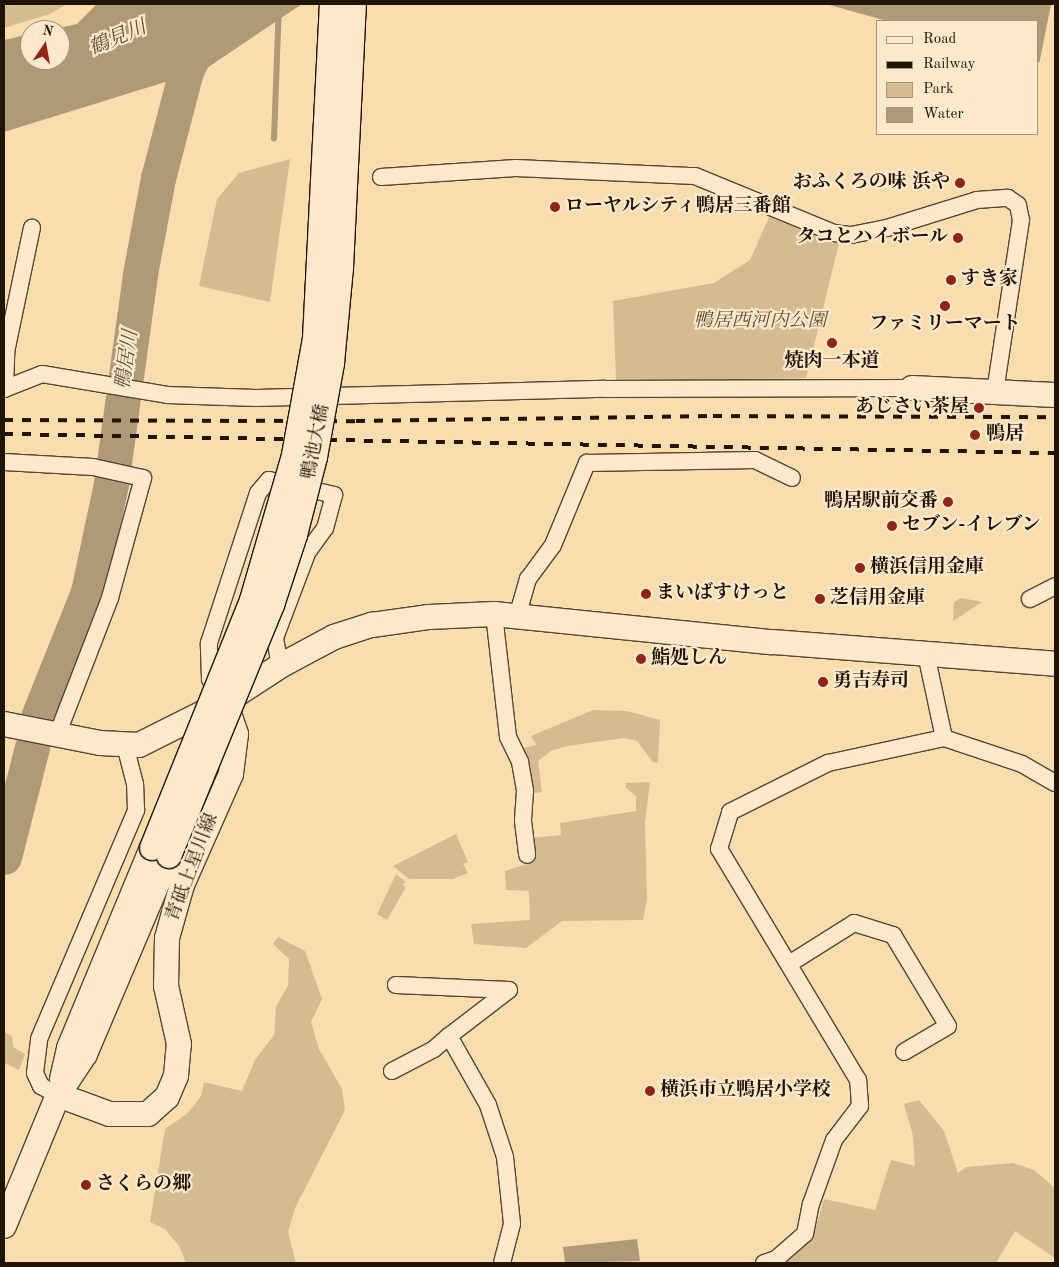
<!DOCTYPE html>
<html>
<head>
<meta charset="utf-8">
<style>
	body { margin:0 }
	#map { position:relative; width:1059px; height:1267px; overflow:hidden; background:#faddaf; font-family:"Old Standard TT","Noto Serif JP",serif }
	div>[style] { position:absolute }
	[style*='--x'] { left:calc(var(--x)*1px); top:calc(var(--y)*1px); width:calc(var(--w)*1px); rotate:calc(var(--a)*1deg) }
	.green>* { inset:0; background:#d5bb92 }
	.water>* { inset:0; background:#b09976 }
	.pier>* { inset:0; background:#faddaf }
	.stream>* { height:5.5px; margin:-2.75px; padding:0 2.75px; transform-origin:2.75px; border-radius:2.75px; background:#b09976 }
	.river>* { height:35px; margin:-17.5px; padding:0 17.5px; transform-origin:17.5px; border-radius:17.5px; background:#b09976 }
	.roads { filter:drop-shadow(1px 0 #564631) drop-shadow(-1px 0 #564631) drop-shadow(0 1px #564631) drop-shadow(0 -1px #564631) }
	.street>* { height:16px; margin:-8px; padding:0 8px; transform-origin:8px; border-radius:8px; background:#fce9cb }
	.secondary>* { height:24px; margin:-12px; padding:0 12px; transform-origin:12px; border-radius:12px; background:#fce9cb }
	.rail>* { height:4px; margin-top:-2px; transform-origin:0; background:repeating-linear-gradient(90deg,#201407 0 9px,transparent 0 18px) }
	.bridges { filter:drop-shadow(1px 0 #201407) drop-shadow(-1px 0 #201407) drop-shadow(0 1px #201407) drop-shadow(0 -1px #201407) }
	.secondary-bridge>* { height:24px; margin:-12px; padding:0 12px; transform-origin:12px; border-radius:12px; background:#fce9cb }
	.dots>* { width:14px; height:14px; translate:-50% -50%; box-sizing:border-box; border:2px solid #fce9cb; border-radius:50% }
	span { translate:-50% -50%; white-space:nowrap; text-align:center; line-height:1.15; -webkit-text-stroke:4.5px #fce9cb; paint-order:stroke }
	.poi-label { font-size:19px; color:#201407; font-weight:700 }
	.right { translate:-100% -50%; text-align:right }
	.left { translate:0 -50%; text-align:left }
	.park-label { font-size:19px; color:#5f4e38; font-style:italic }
	.street-label { font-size:19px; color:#201407 }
	.water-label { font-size:20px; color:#615039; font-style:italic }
	.frame { position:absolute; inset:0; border:5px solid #201407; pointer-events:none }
	.legend { position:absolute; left:876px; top:20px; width:162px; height:115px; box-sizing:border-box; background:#fce9cb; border:1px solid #a4947d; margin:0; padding:6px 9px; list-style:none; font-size:15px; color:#201407 }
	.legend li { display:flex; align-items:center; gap:10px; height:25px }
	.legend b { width:25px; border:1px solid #a4947d }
	.north { position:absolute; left:20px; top:20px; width:50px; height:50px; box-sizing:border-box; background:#fce9cb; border:1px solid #a4947d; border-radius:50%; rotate:12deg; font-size:14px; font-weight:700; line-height:20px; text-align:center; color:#201407 }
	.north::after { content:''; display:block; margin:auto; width:18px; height:22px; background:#8f2418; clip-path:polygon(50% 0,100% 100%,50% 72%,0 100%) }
</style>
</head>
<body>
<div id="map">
	<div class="green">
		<i style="clip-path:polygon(4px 4px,67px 4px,50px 14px,4px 28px)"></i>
		<i style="clip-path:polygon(290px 159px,270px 302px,199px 286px,217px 199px,239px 173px)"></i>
		<i style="clip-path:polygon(770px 215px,839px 243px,806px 378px,616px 381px,613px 301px,714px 283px,750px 260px)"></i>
		<i style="clip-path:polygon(961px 598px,982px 602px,953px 621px,954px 602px)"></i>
		<i style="clip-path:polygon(593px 710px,627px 711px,660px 720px,658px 763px,653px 762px,637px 741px,624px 738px,567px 746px,551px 751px,538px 761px,542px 792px,534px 793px,523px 748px,536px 745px,531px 736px)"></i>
		<i style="clip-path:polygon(650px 782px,645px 823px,647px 900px,643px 920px,562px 921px,526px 948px,474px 944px,471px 924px,530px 920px,529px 891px,506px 890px,505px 871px,533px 862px,531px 838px,561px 835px,560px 823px,636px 811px,636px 796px,626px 788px,626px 783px)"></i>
		<i style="clip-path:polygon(456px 834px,468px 862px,463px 864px,468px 873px,453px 879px,409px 879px,393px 866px)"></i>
		<i style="clip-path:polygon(396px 874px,406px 882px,402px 885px,406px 887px,387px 920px,377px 914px)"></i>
		<i style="clip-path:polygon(278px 937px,305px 951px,322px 999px,311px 1022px,319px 1049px,342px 1089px,345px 1110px,295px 1208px,288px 1232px,296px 1263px,186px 1263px,179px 1246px,165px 1229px,150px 1222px,165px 1129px,188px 1113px,201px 1096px,204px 1082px,242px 1091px,255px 1060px,274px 1035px,276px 1006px,288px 986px,289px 959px,273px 944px)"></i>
		<i style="clip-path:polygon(4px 1032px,12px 1036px,13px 1047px,25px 1054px,19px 1070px,4px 1063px)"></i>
		<i style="clip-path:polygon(919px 1100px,944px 1131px,958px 1173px,966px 1167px,1013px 1163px,1034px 1170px,1055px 1188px,1055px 1258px,1015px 1231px,996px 1263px,775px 1263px,813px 1237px,824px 1199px,875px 1210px,891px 1160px,915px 1166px,913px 1136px,904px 1104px)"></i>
	</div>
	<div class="water">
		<i style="clip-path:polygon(97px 4px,302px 4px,204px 70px,4px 132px,4px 40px,30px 34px,30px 60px,60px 60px,60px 30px,50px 30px,77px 24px)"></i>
		<i style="clip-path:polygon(826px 4px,1055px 4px,1055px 66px,1038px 62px,1038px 21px,887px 21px)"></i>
		<i style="clip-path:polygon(637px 1239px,640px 1261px,565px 1263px,563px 1247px)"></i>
	</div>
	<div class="pier">
		<i style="clip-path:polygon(1051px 4px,1055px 4px,1055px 69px,1039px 65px)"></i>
	</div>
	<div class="stream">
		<i style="--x:274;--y:139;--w:135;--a:-87.9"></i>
	</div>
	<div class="river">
		<i style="--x:38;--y:717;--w:135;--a:-68.2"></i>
		<i style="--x:88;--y:592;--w:110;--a:-78"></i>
		<i style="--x:111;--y:484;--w:212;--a:-82.1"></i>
		<i style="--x:140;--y:274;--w:98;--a:-79.4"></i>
		<i style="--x:158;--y:178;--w:111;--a:-75.3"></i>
		<i style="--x:186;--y:71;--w:75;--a:-63.8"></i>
		<i style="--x:4;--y:857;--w:114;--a:-75.7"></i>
	</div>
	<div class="roads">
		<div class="street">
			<i style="--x:381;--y:177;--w:135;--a:-3.8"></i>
			<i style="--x:516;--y:168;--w:179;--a:2.6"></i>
			<i style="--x:695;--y:176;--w:150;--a:22.3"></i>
			<i style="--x:834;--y:233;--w:17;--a:7"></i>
			<i style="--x:851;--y:235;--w:37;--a:-11"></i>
			<i style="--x:887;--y:228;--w:94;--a:-17.3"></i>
			<i style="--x:977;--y:200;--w:31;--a:-4"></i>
			<i style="--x:1008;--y:198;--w:12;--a:35"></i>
			<i style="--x:1018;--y:205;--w:15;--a:79"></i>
			<i style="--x:1021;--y:220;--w:174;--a:98.6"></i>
			<i style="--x:4;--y:389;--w:41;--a:-21.5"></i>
			<i style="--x:42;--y:374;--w:127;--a:9.5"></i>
			<i style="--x:167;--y:395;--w:89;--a:1.9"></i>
			<i style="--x:256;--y:398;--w:349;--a:-1.5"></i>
			<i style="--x:605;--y:389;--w:307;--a:-0.2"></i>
			<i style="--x:5;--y:389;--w:37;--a:-88"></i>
			<i style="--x:6;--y:352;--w:127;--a:-78.2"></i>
			<i style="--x:4;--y:462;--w:89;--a:3.2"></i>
			<i style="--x:93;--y:467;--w:51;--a:12.4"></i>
			<i style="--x:143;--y:478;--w:124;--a:105.4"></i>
			<i style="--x:110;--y:598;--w:147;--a:111.1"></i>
			<i style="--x:1030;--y:599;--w:28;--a:-27"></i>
			<i style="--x:494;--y:614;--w:124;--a:83.5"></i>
			<i style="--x:508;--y:737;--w:28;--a:64"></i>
			<i style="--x:520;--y:762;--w:29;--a:80"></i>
			<i style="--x:525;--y:791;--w:30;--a:94"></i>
			<i style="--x:523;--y:821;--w:34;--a:83"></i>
			<i style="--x:517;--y:617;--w:40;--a:-74"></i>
			<i style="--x:528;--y:579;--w:42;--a:-53.7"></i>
			<i style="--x:553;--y:545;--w:89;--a:-67.5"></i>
			<i style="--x:587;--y:463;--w:168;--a:-1"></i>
			<i style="--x:755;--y:460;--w:41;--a:25.9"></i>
			<i style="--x:926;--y:654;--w:86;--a:77.9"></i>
			<i style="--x:219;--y:692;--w:16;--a:-125"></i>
			<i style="--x:210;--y:679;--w:36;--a:-92"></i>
			<i style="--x:209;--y:643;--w:158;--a:-71.9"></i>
			<i style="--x:258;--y:493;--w:17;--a:-50"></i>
			<i style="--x:269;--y:480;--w:67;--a:13"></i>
			<i style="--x:334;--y:495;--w:34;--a:105"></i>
			<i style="--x:325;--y:528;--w:29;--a:126"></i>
			<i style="--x:308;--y:551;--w:93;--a:110.8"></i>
			<i style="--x:275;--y:638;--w:28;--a:80"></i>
			<i style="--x:789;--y:964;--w:77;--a:-32.2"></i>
			<i style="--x:854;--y:923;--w:41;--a:17.1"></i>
			<i style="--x:893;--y:935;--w:106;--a:58.9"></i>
			<i style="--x:948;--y:1026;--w:51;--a:149.4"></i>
			<i style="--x:396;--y:985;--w:113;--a:2.5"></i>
			<i style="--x:509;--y:990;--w:76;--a:142.5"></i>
			<i style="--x:449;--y:1036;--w:79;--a:60.5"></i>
			<i style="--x:488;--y:1105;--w:55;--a:71.9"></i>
			<i style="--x:505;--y:1157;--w:67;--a:84"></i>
			<i style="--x:512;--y:1224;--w:40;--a:104.4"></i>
			<i style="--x:392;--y:1071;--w:47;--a:-27.6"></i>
			<i style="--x:434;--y:1049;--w:20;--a:-41"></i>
			<i style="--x:58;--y:1095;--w:19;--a:-152"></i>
			<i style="--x:41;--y:1086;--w:14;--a:-115"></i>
			<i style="--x:35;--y:1073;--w:34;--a:-83"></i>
			<i style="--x:39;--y:1039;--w:249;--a:-67"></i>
			<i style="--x:136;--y:810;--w:26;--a:-92"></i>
			<i style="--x:135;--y:784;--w:40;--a:-104.4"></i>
			<i style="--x:764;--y:1263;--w:13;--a:-18"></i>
			<i style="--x:776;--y:1259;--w:38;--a:-41"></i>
			<i style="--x:805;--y:1234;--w:31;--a:-79"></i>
			<i style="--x:811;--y:1204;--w:68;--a:-70.2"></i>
			<i style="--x:834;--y:1140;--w:43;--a:-52.6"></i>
			<i style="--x:860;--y:1106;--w:26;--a:-94"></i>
			<i style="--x:858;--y:1080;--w:270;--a:-121"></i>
			<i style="--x:719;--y:849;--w:39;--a:-73"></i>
			<i style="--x:730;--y:812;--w:110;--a:-26.6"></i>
			<i style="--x:828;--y:763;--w:119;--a:-12.2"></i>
			<i style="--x:944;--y:738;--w:82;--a:18.4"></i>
			<i style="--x:1022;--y:764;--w:38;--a:30"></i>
		</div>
		<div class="secondary">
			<i style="--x:912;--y:388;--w:143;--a:2.8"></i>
			<i style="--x:4;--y:724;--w:98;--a:11.2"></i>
			<i style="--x:100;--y:743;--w:39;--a:3"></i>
			<i style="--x:139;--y:745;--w:96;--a:-26.6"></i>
			<i style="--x:225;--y:702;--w:66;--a:-33.2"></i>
			<i style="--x:280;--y:666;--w:61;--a:-28.2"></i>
			<i style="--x:334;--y:637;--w:40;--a:-18"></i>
			<i style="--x:372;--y:625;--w:58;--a:-8"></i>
			<i style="--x:429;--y:617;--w:65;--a:-2.6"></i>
			<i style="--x:494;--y:614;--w:279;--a:5.8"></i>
			<i style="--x:772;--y:642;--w:284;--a:4.4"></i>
			<i style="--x:62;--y:1079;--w:32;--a:-77"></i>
			<i style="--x:69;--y:1048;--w:217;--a:-67.5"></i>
			<i style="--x:58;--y:1095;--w:55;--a:20.1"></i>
			<i style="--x:110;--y:1114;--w:38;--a:0"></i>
			<i style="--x:148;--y:1114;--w:25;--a:-42"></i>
			<i style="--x:167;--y:1097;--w:23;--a:-67"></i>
			<i style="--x:176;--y:1076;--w:32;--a:-85"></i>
			<i style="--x:179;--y:1044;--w:59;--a:-102.6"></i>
			<i style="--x:166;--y:986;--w:48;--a:-88.8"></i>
			<i style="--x:167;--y:938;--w:55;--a:-74.2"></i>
			<i style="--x:182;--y:885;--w:121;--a:-66.2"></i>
			<i style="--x:231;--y:774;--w:40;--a:-82.9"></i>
			<i style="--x:236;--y:734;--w:34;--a:-109"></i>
			<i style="--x:4;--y:1226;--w:142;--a:-67.6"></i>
			<i style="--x:58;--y:1095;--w:49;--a:-56.6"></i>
			<i style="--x:85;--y:1054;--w:215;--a:-67"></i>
		</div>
	</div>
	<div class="rail">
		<i style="--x:4;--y:420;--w:352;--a:0.2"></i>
		<i style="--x:356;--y:421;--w:357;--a:-0.8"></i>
		<i style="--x:713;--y:416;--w:342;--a:0.2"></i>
		<i style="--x:4;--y:434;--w:1051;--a:1.04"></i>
	</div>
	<div class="bridges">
		<div class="secondary-bridge">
			<i style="--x:152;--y:848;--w:267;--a:-68"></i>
			<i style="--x:252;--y:600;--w:151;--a:-73.8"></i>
			<i style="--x:294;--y:455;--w:119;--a:-79.8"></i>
			<i style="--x:315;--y:338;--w:334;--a:-87.1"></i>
			<i style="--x:169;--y:856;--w:271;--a:-67.7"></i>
			<i style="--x:272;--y:605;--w:74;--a:-71.8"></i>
			<i style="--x:295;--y:535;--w:81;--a:-75.6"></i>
			<i style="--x:315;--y:457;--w:96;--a:-79.7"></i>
			<i style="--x:332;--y:363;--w:95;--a:-84.6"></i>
			<i style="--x:341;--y:268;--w:264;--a:-87.2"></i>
		</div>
	</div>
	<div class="dots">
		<i style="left:960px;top:183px;background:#8f2418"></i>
		<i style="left:555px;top:207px;background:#8f2418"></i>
		<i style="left:958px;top:238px;background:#8f2418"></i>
		<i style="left:951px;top:280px;background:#8f2418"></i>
		<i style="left:945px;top:306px;background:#8f2418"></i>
		<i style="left:832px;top:343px;background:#8f2418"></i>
		<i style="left:979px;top:408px;background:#8f2418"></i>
		<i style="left:975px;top:435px;background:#8f2418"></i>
		<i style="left:948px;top:502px;background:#8f2418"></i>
		<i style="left:892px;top:526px;background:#8f2418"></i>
		<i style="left:860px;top:568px;background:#8f2418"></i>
		<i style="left:646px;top:594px;background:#8f2418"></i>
		<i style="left:820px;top:599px;background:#8f2418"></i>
		<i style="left:641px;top:659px;background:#8f2418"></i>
		<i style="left:823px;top:682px;background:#8f2418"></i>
		<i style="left:650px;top:1091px;background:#8f2418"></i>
		<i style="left:86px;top:1185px;background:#8f2418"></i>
	</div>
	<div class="poi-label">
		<span class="right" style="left:950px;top:183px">おふくろの味 浜や</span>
		<span class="left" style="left:565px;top:207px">ローヤルシティ鴨居三番館</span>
		<span class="right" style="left:948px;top:238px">タコとハイボール</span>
		<span class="left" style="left:961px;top:280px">すき家</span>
		<span style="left:945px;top:325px">ファミリーマート</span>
		<span style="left:832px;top:362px">焼肉一本道</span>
		<span class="right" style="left:969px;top:408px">あじさい茶屋</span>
		<span class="left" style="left:986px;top:435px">鴨居</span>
		<span class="right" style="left:938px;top:502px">鴨居駅前交番</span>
		<span class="left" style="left:902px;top:526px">セブン-イレブン</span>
		<span class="left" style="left:870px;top:568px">横浜信用金庫</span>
		<span class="left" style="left:656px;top:594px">まいばすけっと</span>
		<span class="left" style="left:830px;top:599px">芝信用金庫</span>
		<span class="left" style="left:651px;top:659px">鮨処しん</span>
		<span class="left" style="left:833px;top:682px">勇吉寿司</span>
		<span class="left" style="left:660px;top:1091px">横浜市立鴨居小学校</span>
		<span class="left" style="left:96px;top:1185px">さくらの郷</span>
	</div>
	<div class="park-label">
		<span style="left:760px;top:322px">鴨居西河内公園</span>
	</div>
	<div class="street-label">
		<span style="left:317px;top:442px;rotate:-79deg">鴨池大橋</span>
		<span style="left:193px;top:868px;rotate:-69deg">青砥上星川線</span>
	</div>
	<div class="water-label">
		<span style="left:118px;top:39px;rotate:-23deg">鶴見川</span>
		<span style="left:128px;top:360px;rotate:-82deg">鴨居川</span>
	</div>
	<div class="frame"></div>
	<ul class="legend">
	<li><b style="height:6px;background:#fce9cb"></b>Road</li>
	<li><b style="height:6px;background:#201407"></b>Railway</li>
	<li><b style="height:14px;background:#d5bb92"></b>Park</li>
	<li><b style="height:14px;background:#b09976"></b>Water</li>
	</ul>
	<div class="north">N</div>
</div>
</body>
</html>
